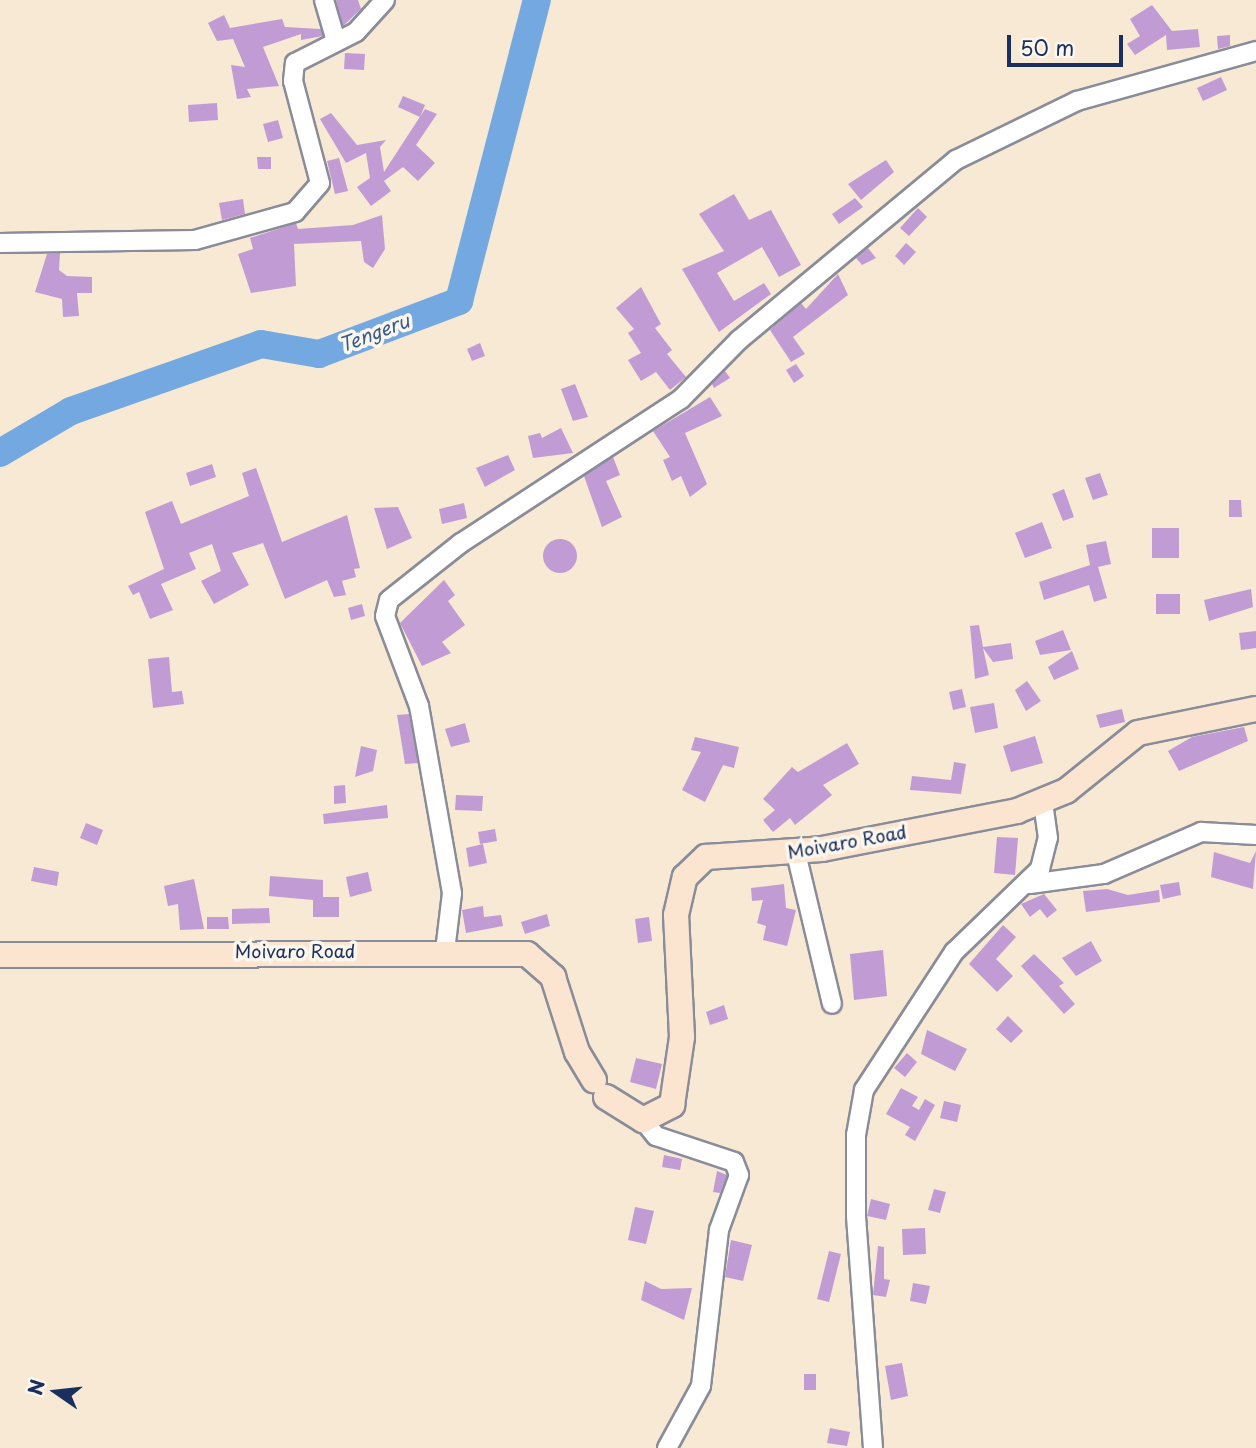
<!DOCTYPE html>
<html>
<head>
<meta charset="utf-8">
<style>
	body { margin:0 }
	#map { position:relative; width:1256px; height:1448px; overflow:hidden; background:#f7e9d4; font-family:"Playpen Sans",sans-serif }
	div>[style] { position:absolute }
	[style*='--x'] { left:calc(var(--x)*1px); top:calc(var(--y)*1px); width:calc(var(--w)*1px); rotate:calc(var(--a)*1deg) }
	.river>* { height:28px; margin:-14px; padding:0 14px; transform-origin:14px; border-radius:14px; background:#74a8e1 }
	.building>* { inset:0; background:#c19cd4 }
	.round { border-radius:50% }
	.roads { filter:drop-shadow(2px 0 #898c99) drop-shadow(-2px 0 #898c99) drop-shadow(0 2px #898c99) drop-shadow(0 -2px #898c99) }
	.street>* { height:18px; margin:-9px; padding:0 9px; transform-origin:9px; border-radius:9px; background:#fff }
	.secondary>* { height:24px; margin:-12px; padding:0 12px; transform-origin:12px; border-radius:12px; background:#fce5d0 }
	span { translate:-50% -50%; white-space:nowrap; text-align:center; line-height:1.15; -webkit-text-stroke:7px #fbf7ec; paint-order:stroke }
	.street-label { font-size:18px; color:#1b2f5e }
	.water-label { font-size:19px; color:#3a598c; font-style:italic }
	.north { position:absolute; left:21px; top:1357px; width:70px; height:70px; -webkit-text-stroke:5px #fbf7ec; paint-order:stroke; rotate:284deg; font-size:19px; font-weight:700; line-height:28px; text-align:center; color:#1b2f5e }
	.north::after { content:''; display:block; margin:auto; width:24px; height:32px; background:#1b2f5e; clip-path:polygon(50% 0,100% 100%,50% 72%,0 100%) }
	.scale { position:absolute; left:1007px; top:35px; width:116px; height:32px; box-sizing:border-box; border:4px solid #1b2f5e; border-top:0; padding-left:9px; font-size:21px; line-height:24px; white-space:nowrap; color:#1b2f5e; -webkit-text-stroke:5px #fbf7ec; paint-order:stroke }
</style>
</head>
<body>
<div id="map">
	<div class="river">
		<i style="--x:0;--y:453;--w:82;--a:-30.6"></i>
		<i style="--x:71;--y:411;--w:201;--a:-19.4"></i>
		<i style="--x:261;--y:344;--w:59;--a:9.8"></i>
		<i style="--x:319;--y:354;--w:150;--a:-20.7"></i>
		<i style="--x:459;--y:301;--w:311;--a:-75.5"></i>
	</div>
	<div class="building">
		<i style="clip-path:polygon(336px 0,358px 0,361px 9px,343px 26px)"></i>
		<i style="clip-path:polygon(1152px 5px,1172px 31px,1198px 29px,1200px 47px,1167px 50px,1166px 35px,1135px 55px,1127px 44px,1140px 36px,1130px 19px)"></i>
		<i style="clip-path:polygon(224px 15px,230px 28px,282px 19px,285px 27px,321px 29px,323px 36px,301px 40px,301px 34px,263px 47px,279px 86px,247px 89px,251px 97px,237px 99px,231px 65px,245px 67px,233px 39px,217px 41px,208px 23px)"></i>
		<i style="clip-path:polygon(1230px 35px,1230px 46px,1218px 49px,1217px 36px)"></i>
		<i style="clip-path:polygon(345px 53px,365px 54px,364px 70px,344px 69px)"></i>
		<i style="clip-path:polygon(1221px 77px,1227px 90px,1203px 101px,1197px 88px)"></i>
		<i style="clip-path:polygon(403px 96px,425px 105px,420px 117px,398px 107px)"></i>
		<i style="clip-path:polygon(217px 103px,218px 120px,189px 122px,188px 105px)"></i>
		<i style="clip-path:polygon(425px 109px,437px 114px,416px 145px,435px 163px,418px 181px,403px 167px,384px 181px,391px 191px,371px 206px,357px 187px,370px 178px,366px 153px,346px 163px,320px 119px,331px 113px,357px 145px,386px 140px,380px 147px,384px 172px)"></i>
		<i style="clip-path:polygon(278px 120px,283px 138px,268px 142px,263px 124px)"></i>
		<i style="clip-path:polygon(257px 157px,271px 157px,271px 169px,258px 169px)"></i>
		<i style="clip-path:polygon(339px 158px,348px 191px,335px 194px,327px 161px)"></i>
		<i style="clip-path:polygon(886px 160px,894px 172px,861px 200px,848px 184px)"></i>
		<i style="clip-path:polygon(734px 194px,749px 220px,771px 210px,801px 265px,779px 277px,762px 247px,717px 273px,734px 301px,764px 283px,771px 294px,719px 332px,682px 269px,724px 251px,699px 214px)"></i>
		<i style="clip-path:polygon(855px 198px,863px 207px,839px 224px,832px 214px)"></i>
		<i style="clip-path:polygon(243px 199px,245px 214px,222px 220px,219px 203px)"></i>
		<i style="clip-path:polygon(918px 208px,927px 217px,909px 236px,900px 228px)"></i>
		<i style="clip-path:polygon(382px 215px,385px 249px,373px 268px,364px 262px,361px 241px,294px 244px,296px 286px,251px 293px,238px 254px,253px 249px,250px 238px,296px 223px,298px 229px,353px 225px)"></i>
		<i style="clip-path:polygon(906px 243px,916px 252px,904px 265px,895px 256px)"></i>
		<i style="clip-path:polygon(868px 248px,876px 258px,862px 265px,856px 258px)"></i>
		<i style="clip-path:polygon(60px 253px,59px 270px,67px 276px,92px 277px,92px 293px,77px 293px,79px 316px,63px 317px,62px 299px,35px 292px,47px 254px)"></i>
		<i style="clip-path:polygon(838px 274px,848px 295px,793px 337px,805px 354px,791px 362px,770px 330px,801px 303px,806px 309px)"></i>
		<i style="clip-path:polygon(641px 287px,661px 324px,655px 328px,672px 350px,667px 354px,686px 377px,670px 390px,656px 372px,641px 381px,628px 360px,641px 353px,628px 333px,634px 329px,616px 308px)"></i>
		<i style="clip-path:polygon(480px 343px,485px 356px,472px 361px,467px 349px)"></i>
		<i style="clip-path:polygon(796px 364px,804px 376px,794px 383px,786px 370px)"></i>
		<i style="clip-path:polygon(725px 371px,730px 378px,714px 388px,712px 384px)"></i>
		<i style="clip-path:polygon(575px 384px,588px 417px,573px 421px,561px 389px)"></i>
		<i style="clip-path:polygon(710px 397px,722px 416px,685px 433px,707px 484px,690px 497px,681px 476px,672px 481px,663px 460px,670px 457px,653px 431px)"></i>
		<i style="clip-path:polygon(561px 428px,573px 453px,533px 458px,528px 436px,540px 433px,542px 438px)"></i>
		<i style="clip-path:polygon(508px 455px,515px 470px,485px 487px,476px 468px)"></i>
		<i style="clip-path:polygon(613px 457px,620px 475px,606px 481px,622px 517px,602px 527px,584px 476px)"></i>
		<i style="clip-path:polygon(212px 464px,216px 477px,190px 486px,186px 473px)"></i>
		<i style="clip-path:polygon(256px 468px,282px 542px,347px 515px,360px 568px,354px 569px,356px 577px,342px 581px,346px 595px,334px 597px,327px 580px,285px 599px,263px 543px,232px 553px,249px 585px,214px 604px,201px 581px,221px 571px,212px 544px,189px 553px,196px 569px,161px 584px,173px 610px,150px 619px,139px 592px,133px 595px,128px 586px,164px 569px,145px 512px,172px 501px,181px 524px,249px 496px,242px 473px)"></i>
		<i style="clip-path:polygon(1100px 473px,1108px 495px,1093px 500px,1085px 478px)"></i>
		<i style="clip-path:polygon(1064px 489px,1074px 517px,1063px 521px,1052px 494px)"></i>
		<i style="clip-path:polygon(1229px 500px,1241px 500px,1242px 517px,1229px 517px)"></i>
		<i style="clip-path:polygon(464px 503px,467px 518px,442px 524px,439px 509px)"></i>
		<i style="clip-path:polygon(398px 507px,412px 538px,387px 549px,374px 508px)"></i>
		<i style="clip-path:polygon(1042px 522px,1052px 548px,1025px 558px,1015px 533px)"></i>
		<i style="clip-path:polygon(1152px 528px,1179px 528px,1179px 558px,1152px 558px)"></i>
		<i class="round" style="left:543px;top:539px;width:34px;height:34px"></i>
		<i style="clip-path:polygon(1106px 541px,1111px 564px,1098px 567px,1107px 598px,1094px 602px,1089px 585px,1044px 600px,1039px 582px,1090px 565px,1086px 545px)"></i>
		<i style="clip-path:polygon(444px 580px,455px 595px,448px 601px,465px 625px,442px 642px,451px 653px,422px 666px,400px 623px)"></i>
		<i style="clip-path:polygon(1251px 589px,1253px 607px,1209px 621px,1204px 600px)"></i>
		<i style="clip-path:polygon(1156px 594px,1180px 594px,1180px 614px,1156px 614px)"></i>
		<i style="clip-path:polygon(362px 604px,365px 616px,351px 620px,348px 608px)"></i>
		<i style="clip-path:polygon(979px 625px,983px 647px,1011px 643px,1013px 659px,993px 662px,983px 648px,989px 675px,975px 679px,970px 626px)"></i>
		<i style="clip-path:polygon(1063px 630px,1071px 650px,1040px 655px,1035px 641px)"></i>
		<i style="clip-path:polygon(1256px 631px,1256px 648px,1241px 650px,1239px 633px)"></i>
		<i style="clip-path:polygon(1072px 651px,1079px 669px,1054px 680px,1048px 667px)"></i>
		<i style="clip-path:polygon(169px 657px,172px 692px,182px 691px,184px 704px,153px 708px,148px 659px)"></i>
		<i style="clip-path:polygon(1027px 681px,1041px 701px,1026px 711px,1015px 690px)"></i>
		<i style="clip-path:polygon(962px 689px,966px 707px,953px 710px,949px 692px)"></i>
		<i style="clip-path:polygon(994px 703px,998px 728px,975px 733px,970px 707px)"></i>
		<i style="clip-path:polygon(1122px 709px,1125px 722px,1100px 728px,1096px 715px)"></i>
		<i style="clip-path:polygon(409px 714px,418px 763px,405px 764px,397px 715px)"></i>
		<i style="clip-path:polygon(465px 723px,470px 742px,451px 747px,445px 729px)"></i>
		<i style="clip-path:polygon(1244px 727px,1248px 741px,1179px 771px,1168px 751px,1192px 737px)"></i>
		<i style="clip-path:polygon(1035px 736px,1043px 763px,1011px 772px,1003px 746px)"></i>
		<i style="clip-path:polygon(695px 737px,739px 747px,734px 768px,723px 765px,705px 802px,682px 790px,701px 752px,691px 750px)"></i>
		<i style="clip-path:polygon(847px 743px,859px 764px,823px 785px,832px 795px,795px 825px,790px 818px,773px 832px,763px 820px,775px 810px,763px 799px,792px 767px,798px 772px)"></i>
		<i style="clip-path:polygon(361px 746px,377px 750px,373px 771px,355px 777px)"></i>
		<i style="clip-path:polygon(954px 762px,966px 764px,961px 794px,910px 790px,912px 776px,951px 780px)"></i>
		<i style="clip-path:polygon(345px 785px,346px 803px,334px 804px,334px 786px)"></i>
		<i style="clip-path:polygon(456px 795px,483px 796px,482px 811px,455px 810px)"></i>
		<i style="clip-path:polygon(387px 805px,388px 818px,324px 824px,323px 814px)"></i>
		<i style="clip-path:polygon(86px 823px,103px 830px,97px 845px,80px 838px)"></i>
		<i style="clip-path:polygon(495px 829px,497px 841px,480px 844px,478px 832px)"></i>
		<i style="clip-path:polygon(997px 837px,1018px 838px,1015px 875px,994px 873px)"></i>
		<i style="clip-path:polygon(483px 844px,487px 863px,469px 867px,466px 848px)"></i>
		<i style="clip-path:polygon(1256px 851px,1253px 889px,1211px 877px,1214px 852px,1250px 863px)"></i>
		<i style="clip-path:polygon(34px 867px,59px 872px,57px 886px,31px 881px)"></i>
		<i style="clip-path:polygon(368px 872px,372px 891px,350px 897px,346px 877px)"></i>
		<i style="clip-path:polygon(270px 876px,323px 880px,323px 897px,339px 897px,339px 917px,313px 917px,313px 900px,269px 896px)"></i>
		<i style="clip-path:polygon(194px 879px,204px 929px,180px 930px,178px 904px,168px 906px,164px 886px)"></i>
		<i style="clip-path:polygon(1179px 882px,1181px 895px,1163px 899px,1160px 885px)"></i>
		<i style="clip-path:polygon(784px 884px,786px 908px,796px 910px,787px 946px,763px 940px,766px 926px,757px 923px,763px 900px,752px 901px,751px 888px)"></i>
		<i style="clip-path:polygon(1107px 889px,1128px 895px,1159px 890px,1160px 902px,1086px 912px,1083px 891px)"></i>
		<i style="clip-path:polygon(1044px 894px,1057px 910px,1047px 918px,1040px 909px,1030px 917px,1021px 904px)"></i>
		<i style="clip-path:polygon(483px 906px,484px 917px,501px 915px,503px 926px,466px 933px,462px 910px)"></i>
		<i style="clip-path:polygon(269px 908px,270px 923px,232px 924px,232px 909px)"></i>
		<i style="clip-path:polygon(547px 914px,550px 926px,525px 934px,521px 922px)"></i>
		<i style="clip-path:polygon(207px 917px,228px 917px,229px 929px,207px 929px)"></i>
		<i style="clip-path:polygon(649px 917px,652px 941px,638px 943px,635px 919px)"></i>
		<i style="clip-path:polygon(1003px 925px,1016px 937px,996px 959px,1013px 976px,997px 992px,969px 964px)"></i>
		<i style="clip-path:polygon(1091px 941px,1102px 961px,1076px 976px,1062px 958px)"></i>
		<i style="clip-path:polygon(883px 950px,887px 996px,854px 1000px,850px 954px)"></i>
		<i style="clip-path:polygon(1034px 954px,1064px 983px,1059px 986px,1075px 1004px,1064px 1014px,1021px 966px)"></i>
		<i style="clip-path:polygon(724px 1005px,728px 1019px,710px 1025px,706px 1012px)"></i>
		<i style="clip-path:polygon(1008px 1016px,1023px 1031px,1011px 1043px,996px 1029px)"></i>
		<i style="clip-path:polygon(927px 1030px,967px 1049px,955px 1071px,921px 1054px)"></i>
		<i style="clip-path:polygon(907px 1053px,917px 1062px,905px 1077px,894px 1068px)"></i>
		<i style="clip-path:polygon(636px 1058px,662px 1064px,656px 1089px,630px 1082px)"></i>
		<i style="clip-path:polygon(901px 1088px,918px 1097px,912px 1106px,919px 1110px,925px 1099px,935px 1105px,915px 1141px,905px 1135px,910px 1127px,886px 1114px)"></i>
		<i style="clip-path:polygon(944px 1101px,961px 1105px,957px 1122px,940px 1118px)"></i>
		<i style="clip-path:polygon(664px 1155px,682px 1159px,680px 1170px,662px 1167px)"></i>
		<i style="clip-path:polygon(717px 1171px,727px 1175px,720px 1193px,713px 1192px)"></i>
		<i style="clip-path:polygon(934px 1189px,946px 1192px,940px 1213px,928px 1210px)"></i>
		<i style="clip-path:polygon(871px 1199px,890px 1204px,886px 1220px,867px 1216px)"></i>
		<i style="clip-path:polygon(635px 1207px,654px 1211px,646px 1244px,628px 1240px)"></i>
		<i style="clip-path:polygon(925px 1228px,926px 1254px,903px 1255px,902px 1229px)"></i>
		<i style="clip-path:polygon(731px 1240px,752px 1245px,743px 1281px,725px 1277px)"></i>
		<i style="clip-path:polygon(878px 1246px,884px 1247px,884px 1279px,890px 1280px,886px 1297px,873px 1295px)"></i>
		<i style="clip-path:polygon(829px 1251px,841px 1254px,829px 1302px,817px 1299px)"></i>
		<i style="clip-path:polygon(645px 1281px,661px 1289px,692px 1288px,684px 1320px,641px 1300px)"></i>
		<i style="clip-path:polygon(913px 1283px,930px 1286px,926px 1304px,910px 1301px)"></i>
		<i style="clip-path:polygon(902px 1363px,908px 1396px,891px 1400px,885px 1366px)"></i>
		<i style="clip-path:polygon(804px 1374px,816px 1374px,816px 1390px,804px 1390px)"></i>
		<i style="clip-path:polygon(830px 1428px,850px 1432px,847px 1446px,827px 1443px)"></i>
	</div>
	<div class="roads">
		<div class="street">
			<i style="--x:324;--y:0;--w:43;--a:73.7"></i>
			<i style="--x:0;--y:243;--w:195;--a:-0.9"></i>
			<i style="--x:195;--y:240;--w:104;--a:-15.6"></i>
			<i style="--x:295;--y:212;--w:38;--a:-49"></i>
			<i style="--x:320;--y:183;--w:106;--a:-104.8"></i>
			<i style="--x:293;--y:81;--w:18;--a:-84"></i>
			<i style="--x:295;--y:63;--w:68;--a:-26.9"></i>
			<i style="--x:356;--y:32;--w:43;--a:-47.8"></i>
			<i style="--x:796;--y:853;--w:155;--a:76.6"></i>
			<i style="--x:1030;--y:884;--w:75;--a:-7.7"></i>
			<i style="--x:1104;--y:874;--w:106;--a:-23.4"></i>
			<i style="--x:1201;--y:832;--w:55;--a:3.1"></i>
			<i style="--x:445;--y:951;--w:58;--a:-83.1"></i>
			<i style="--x:452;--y:893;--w:190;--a:-100"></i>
			<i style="--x:419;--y:706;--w:96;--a:-110.7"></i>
			<i style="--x:385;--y:616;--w:16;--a:-76"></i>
			<i style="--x:389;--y:600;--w:92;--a:-38.4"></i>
			<i style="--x:461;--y:543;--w:263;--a:-33.2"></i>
			<i style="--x:681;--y:399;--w:83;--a:-45.5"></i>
			<i style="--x:739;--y:340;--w:282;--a:-39.7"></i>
			<i style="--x:956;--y:160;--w:135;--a:-26"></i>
			<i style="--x:1077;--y:101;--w:186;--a:-15.6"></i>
			<i style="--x:643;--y:1120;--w:21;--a:51"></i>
			<i style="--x:656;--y:1136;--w:82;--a:18.4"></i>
			<i style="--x:734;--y:1162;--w:14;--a:69"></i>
			<i style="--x:739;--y:1175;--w:59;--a:110"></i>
			<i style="--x:719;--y:1230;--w:157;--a:96.6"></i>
			<i style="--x:701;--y:1386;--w:71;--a:118.7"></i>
			<i style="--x:873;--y:1448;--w:233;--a:-94.2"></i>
			<i style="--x:856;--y:1216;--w:81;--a:-90"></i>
			<i style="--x:856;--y:1135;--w:46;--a:-79.9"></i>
			<i style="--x:864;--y:1090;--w:165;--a:-56.9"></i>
			<i style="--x:954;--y:952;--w:120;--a:-44"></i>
			<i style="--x:1040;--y:869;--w:32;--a:-76"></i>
			<i style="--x:1048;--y:838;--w:35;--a:-98"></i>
		</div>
		<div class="secondary">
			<i style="--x:0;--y:955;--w:527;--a:-0.11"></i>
			<i style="--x:527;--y:954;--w:35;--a:41"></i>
			<i style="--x:553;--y:977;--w:79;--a:72.3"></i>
			<i style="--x:577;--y:1052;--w:33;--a:59"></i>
			<i style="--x:606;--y:1097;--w:44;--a:31.9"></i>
			<i style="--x:643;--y:1120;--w:33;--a:-27"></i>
			<i style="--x:672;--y:1105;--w:69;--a:-81.6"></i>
			<i style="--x:682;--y:1037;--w:122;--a:-92.8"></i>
			<i style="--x:676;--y:915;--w:39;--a:-77"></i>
			<i style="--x:685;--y:877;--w:29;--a:-44"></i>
			<i style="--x:706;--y:857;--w:116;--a:-3.9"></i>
			<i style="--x:822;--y:849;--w:199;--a:-11"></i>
			<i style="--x:1017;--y:811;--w:53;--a:-22.2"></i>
			<i style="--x:1066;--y:791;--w:92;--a:-38.9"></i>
			<i style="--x:1138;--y:733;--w:120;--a:-11.5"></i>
		</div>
	</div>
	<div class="street-label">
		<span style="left:847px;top:842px;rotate:-10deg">Moivaro Road</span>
		<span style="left:295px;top:951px">Moivaro Road</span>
	</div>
	<div class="water-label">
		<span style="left:374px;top:333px;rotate:-21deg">Tengeru</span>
	</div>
	<div class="north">N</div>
	<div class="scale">50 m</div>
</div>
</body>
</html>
